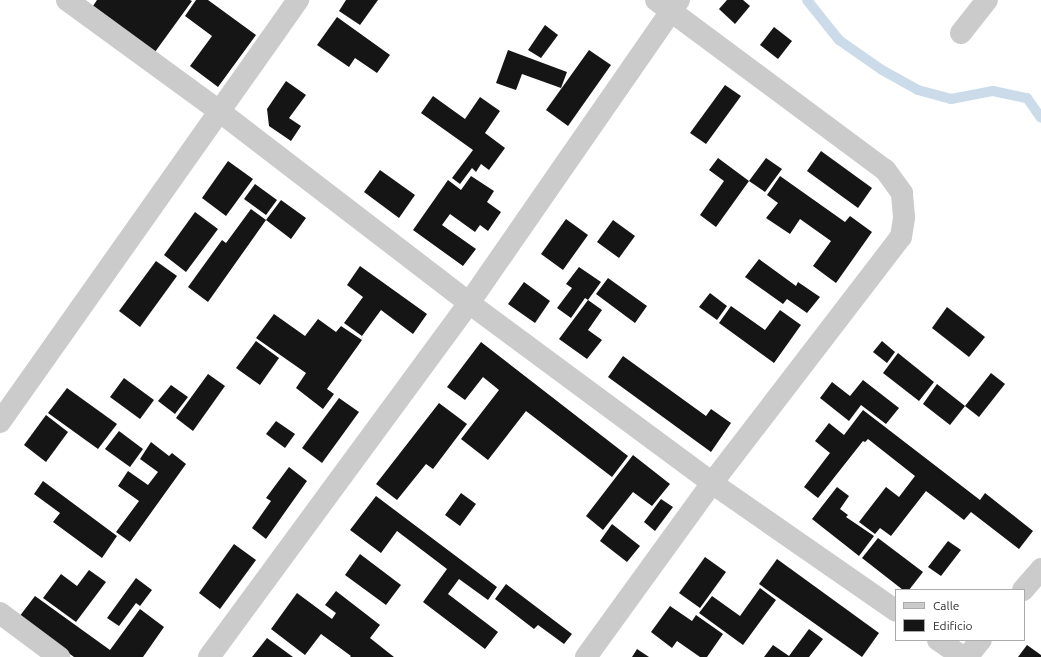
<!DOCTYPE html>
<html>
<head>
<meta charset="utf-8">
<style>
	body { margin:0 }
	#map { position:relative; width:1041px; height:657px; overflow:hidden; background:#fff; font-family:Ubuntu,sans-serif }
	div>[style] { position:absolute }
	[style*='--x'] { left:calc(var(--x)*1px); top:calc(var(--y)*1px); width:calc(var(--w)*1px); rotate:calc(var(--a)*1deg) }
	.stream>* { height:10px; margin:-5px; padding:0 5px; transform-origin:5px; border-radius:5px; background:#cbdbe9 }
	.building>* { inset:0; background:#151515 }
	.minor>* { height:22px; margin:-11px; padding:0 11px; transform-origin:11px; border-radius:11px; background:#cbcbcb }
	span { translate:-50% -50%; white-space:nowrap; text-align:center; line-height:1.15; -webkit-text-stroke:4px #fff; paint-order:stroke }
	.legend { position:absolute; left:895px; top:589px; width:130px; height:52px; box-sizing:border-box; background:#fff; border:1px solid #ababab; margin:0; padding:5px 7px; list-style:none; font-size:12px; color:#2e2e2e }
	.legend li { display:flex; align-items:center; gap:8px; height:20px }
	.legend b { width:20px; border:1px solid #ababab }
</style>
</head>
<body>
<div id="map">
	<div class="stream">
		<i style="--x:807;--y:0;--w:51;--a:51.3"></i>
		<i style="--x:839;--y:40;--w:52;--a:34.9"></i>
		<i style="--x:882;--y:70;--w:41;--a:29.1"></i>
		<i style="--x:918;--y:90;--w:34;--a:15"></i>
		<i style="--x:951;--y:99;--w:43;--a:-10.8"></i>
		<i style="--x:993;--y:91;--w:35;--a:12"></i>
		<i style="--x:1027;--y:98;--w:24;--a:55"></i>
	</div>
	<div class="building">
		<i style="clip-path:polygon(97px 0,190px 0,192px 1px,155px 52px,93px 6px)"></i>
		<i style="clip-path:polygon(196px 0,208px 0,256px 35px,218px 87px,190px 66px,212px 36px,185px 16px)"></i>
		<i style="clip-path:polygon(346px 0,378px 0,360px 25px,339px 11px)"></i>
		<i style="clip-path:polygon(727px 0,743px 0,750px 6px,735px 24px,719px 9px)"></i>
		<i style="clip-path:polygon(337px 17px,390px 55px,377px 73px,355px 58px,349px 67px,317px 45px)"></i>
		<i style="clip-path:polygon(545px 25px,558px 35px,541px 58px,528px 50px)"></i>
		<i style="clip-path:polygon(774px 27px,792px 41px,778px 59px,760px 45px)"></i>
		<i style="clip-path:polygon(508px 50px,567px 72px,561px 88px,522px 74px,516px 90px,496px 83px)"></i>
		<i style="clip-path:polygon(589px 50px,611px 65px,568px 126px,546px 110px)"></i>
		<i style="clip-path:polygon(286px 81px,306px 95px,289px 118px,301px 126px,291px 141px,269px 126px,267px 109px)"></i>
		<i style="clip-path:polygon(725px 85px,741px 96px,706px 144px,690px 133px)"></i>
		<i style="clip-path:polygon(433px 96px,465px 119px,480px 97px,500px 111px,485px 133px,505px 148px,489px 170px,481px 164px,476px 172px,472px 168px,460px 184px,452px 178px,473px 150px,421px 113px)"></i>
		<i style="clip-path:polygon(821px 151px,872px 188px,858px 208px,807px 171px)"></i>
		<i style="clip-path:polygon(718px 158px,749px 181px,716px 227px,700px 215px,724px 181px,709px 170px)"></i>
		<i style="clip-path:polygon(766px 158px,782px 169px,765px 192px,749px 181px)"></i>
		<i style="clip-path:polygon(228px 161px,253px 179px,226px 216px,202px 198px)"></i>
		<i style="clip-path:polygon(380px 170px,415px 195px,399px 218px,364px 192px)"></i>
		<i style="clip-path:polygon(471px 176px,494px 191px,487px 202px,501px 212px,488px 231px,480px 225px,475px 232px,450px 214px,442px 225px,476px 249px,463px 266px,413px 230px,448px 180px,461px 190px)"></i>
		<i style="clip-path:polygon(780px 176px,845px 222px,850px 216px,872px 232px,836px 283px,813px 266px,831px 241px,800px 219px,790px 234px,766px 218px,778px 203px,767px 195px)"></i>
		<i style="clip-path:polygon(255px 184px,277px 200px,266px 215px,244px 199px)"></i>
		<i style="clip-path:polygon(281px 200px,306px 218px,291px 239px,266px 220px,208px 302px,188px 287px,222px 240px,226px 243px,251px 209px,266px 220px)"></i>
		<i style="clip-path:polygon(195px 212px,218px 229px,186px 272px,164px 255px)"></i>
		<i style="clip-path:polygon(566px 219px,588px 235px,563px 270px,541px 254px)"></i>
		<i style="clip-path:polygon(613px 220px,635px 236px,619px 258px,597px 242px)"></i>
		<i style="clip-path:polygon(759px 259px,796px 286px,798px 282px,820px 297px,807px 313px,787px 299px,783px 304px,745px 277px)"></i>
		<i style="clip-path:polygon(156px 261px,177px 276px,140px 327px,119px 311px)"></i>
		<i style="clip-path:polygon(360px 266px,427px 314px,413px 334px,381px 310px,362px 336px,344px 323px,363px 297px,347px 285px)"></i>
		<i style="clip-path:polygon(579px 267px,601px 282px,588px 300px,585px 298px,571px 318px,557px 308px,572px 288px,566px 284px)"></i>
		<i style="clip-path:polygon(608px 278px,647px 306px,635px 323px,596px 294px)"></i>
		<i style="clip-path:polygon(524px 282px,550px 301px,535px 323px,508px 304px)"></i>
		<i style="clip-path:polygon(710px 293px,727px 306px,717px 320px,699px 307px)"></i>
		<i style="clip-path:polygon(588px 300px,602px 310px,588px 330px,602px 340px,587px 359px,559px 339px)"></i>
		<i style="clip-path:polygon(731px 306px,765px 330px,780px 310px,801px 325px,774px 363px,719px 323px)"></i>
		<i style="clip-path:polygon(947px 307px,985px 337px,969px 357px,932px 328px)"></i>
		<i style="clip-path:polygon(274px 314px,305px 336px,318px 319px,336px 332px,341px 326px,362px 340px,327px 389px,334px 394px,323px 409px,296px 388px,306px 373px,256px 338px)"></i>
		<i style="clip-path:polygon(256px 341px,279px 358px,260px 385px,236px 368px)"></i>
		<i style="clip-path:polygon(882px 341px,895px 352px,887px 363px,873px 352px)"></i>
		<i style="clip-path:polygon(481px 342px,628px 456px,612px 477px,526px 411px,488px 460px,461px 439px,499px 390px,483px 377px,465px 400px,447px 387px)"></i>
		<i style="clip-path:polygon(898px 353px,934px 382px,919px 401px,883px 373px)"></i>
		<i style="clip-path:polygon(623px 356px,706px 416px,711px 409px,731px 423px,711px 452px,608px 377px)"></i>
		<i style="clip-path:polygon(991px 373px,1005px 384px,979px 417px,965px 406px)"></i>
		<i style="clip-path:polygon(208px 374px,225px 386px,193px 431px,176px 418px)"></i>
		<i style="clip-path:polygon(124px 378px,154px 400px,140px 419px,110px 397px)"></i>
		<i style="clip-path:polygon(863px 380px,899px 408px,886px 424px,861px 405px,849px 421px,820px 398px,832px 382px,850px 396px)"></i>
		<i style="clip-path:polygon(937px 384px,965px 406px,950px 425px,923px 404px)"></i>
		<i style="clip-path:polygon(171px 385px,188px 397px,175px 414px,158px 401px)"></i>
		<i style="clip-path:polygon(67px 388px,117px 424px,98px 449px,48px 413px)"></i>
		<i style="clip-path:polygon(339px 398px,359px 412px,322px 463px,302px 448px)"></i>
		<i style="clip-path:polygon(439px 403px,467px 424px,433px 469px,426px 464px,397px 500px,376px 484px)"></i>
		<i style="clip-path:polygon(863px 410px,980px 500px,985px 493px,1033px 531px,1019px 549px,971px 512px,964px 520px,926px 491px,891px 536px,880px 528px,875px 534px,859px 522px,886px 487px,899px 497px,915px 476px,868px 439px,865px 442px,863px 441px,818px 498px,804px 487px,830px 453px,815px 441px,829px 423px,844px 435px)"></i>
		<i style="clip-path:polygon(46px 415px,68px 432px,46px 462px,24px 445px)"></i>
		<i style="clip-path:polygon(276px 421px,295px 434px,285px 448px,266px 434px)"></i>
		<i style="clip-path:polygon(119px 431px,143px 449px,130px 467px,105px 449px)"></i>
		<i style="clip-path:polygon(151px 442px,169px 456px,172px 453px,186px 464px,130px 542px,116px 532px,139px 501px,118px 486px,128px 471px,148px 485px,158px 472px,140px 459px)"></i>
		<i style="clip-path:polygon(633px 455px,670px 484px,652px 506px,633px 492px,603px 530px,586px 516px)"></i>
		<i style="clip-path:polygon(289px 467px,307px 481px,266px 539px,252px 528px,271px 501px,266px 498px)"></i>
		<i style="clip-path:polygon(43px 481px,117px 536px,102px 558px,53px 522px,60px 513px,34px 494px)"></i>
		<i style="clip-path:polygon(837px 487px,849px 496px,840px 509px,848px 515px,846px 517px,874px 536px,859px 556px,812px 519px)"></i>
		<i style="clip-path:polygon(461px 493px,476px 504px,460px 526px,445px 515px)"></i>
		<i style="clip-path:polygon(376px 496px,497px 587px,488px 600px,459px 579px,448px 594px,498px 632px,485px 649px,423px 602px,447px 569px,397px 531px,381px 553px,350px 530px)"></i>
		<i style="clip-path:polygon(661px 499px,673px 507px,655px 531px,644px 522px)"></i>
		<i style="clip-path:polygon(612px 524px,640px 546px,627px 562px,600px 541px)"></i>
		<i style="clip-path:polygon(878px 538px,923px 572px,909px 590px,903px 590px,862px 558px)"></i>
		<i style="clip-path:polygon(948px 541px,961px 550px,941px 576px,928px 567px)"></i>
		<i style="clip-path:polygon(234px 544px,256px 560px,220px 609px,199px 593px)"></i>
		<i style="clip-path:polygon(360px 554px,401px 585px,386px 605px,345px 575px)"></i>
		<i style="clip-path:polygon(705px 557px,726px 572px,700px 608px,679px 593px)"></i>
		<i style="clip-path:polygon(777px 559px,879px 633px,862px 657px,759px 584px)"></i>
		<i style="clip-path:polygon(89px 570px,106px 582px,76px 622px,43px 598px,61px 574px,77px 586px)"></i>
		<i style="clip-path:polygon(136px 578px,152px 590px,140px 606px,136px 603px,119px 626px,107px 618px)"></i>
		<i style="clip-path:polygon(506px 584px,572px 634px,564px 644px,538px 625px,534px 629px,495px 599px)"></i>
		<i style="clip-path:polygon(760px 588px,776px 600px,743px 645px,699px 613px,712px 596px,740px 616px)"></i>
		<i style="clip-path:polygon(336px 591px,380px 625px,370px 638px,394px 657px,350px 657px,351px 656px,321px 634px,305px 655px,271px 629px,297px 593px,332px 619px,336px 613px,325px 605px)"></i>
		<i style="clip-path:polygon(35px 596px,110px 650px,140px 609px,164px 627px,143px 657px,74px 657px,19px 617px)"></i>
		<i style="clip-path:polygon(670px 606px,692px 621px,696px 615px,723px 634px,707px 657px,700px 657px,677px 641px,672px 648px,651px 632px)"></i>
		<i style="clip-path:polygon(809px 629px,823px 639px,809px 657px,764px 657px,773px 645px,789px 656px)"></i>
		<i style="clip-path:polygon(267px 638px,293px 657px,252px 657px)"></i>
		<i style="clip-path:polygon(1027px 645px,1041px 655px,1041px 657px,1018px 657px)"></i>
		<i style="clip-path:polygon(637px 649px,649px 657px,632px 657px)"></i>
	</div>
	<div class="minor">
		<i style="--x:67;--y:0;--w:188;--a:36.1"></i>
		<i style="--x:219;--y:111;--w:315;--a:37.5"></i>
		<i style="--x:469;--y:303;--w:302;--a:36.5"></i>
		<i style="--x:712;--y:483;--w:224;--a:34.8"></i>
		<i style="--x:961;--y:33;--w:42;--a:-51.8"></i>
		<i style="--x:0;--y:422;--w:517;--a:-54.77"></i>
		<i style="--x:1023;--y:590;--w:28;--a:-49"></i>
		<i style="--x:0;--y:613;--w:74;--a:36.7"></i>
		<i style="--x:938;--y:640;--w:30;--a:34"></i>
		<i style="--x:209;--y:657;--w:439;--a:-53.7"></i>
		<i style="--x:469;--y:303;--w:369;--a:-55.3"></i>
		<i style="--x:586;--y:657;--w:215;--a:-54.1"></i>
		<i style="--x:712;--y:483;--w:310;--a:-52.5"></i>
		<i style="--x:901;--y:237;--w:20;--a:-81"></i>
		<i style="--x:904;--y:217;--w:24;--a:-95"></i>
		<i style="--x:902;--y:193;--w:29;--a:-126"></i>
		<i style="--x:885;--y:170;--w:285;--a:-143.4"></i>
		<i style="--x:967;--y:657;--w:22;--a:-51"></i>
	</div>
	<ul class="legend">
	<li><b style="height:5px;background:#cbcbcb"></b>Calle</li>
	<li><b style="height:11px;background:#151515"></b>Edificio</li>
	</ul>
</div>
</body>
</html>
